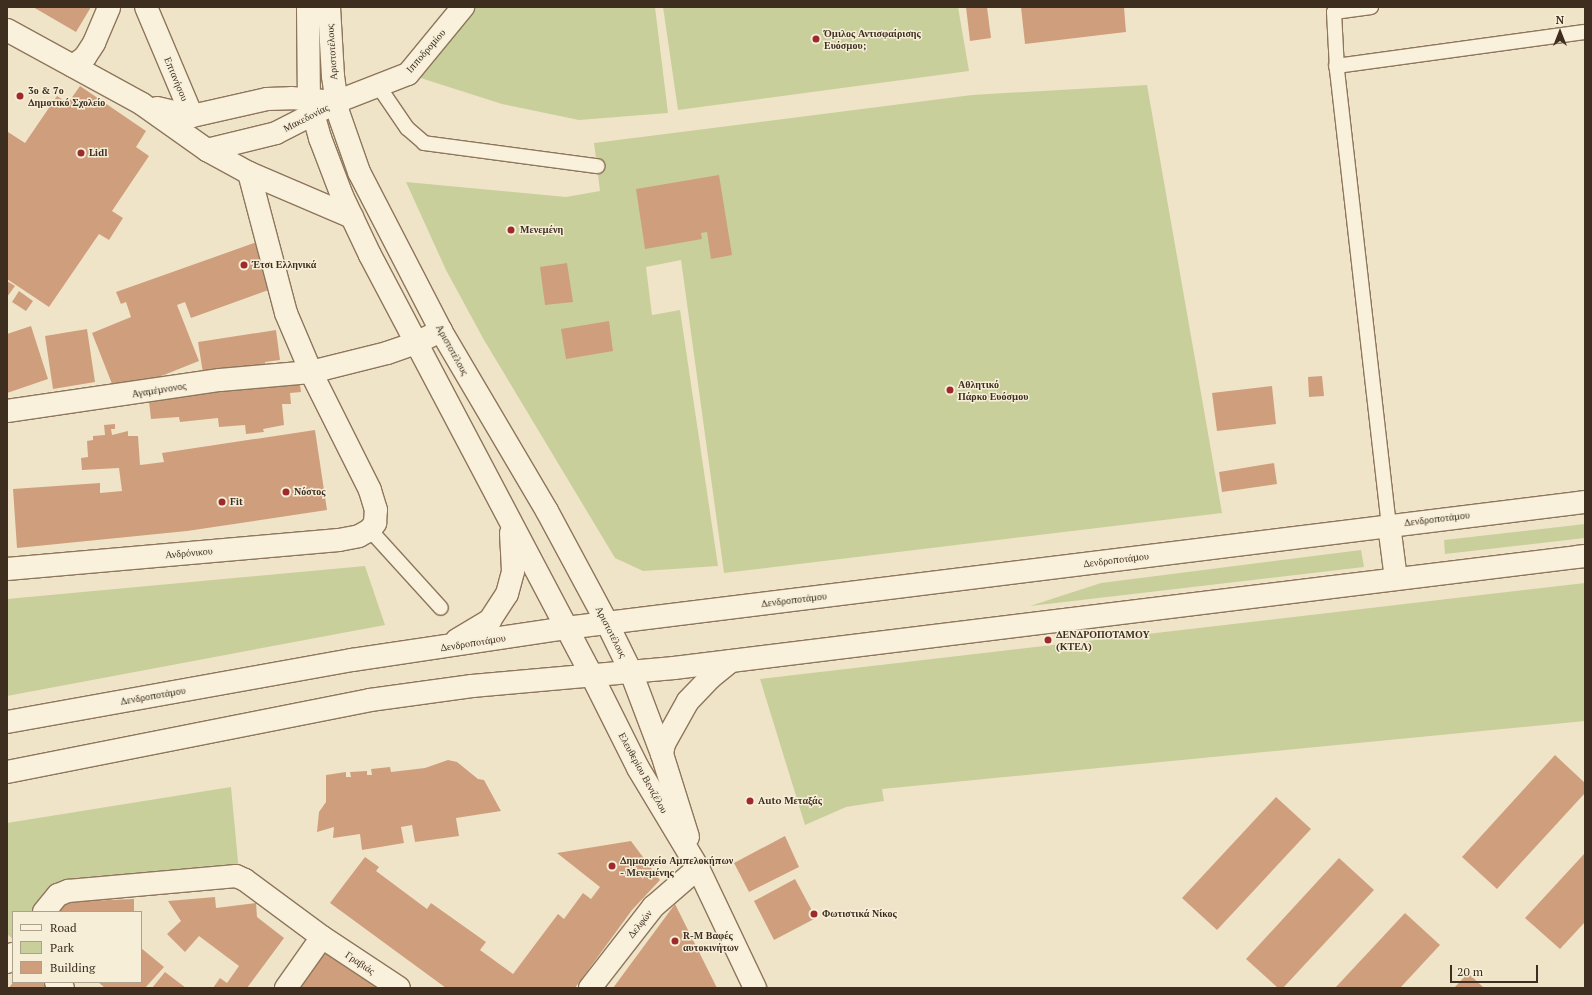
<!DOCTYPE html>
<html>
<head>
<meta charset="utf-8">
<style>
	body { margin:0 }
	#map { position:relative; width:1592px; height:995px; overflow:hidden; background:#f0e4c8; font-family:"PT Serif",serif }
	div>[style] { position:absolute }
	[style*='--x'] { left:calc(var(--x)*1px); top:calc(var(--y)*1px); width:calc(var(--w)*1px); rotate:calc(var(--a)*1deg) }
	.green>* { inset:0; background:#c9cf9b }
	.building>* { inset:0; background:#cf9f7d }
	.roads { filter:drop-shadow(1px 0 #8d765c) drop-shadow(-1px 0 #8d765c) drop-shadow(0 1px #8d765c) drop-shadow(0 -1px #8d765c) }
	.lane>* { height:14px; margin:-7px; padding:0 7px; transform-origin:7px; border-radius:7px; background:#faf1dc }
	.street>* { height:22px; margin:-11px; padding:0 11px; transform-origin:11px; border-radius:11px; background:#faf1dc }
	.secondary>* { height:22px; margin:-11px; padding:0 11px; transform-origin:11px; border-radius:11px; background:#faf1dc }
	.dots>* { width:11px; height:11px; translate:-50% -50%; box-sizing:border-box; border:2px solid #f7eed8; border-radius:50% }
	span { translate:-50% -50%; white-space:nowrap; text-align:center; line-height:1.15; -webkit-text-stroke:3px #f7eed8; paint-order:stroke }
	.poi-label { font-size:10px; color:#3d2e20; font-weight:700 }
	.left { translate:0 -50%; text-align:left }
	.street-label { font-size:10px; color:#3d2e20 }
	.frame { position:absolute; inset:0; border:8px solid #3d2e20; pointer-events:none }
	.legend { position:absolute; left:12px; top:911px; width:130px; height:72px; box-sizing:border-box; background:#f7eed8; border:1px solid #ada18e; margin:0; padding:5px 7px; list-style:none; font-size:12px; color:#3d2e20 }
	.legend li { display:flex; align-items:center; gap:8px; height:20px }
	.legend b { width:20px; border:1px solid #ada18e }
	.north { position:absolute; left:1540px; top:12px; width:40px; height:40px; -webkit-text-stroke:3px #f7eed8; paint-order:stroke; rotate:0deg; font-size:11px; font-weight:700; line-height:16px; text-align:center; color:#3d2e20 }
	.north::after { content:''; display:block; margin:auto; width:14px; height:18px; background:#3d2e20; clip-path:polygon(50% 0,100% 100%,50% 72%,0 100%) }
	.scale { position:absolute; left:1450px; top:965px; width:88px; height:18px; box-sizing:border-box; border:2px solid #3d2e20; border-top:0; padding-left:5px; font-size:12px; line-height:14px; white-space:nowrap; color:#3d2e20; -webkit-text-stroke:3px #f7eed8; paint-order:stroke }
</style>
</head>
<body>
<div id="map">
	<div class="green">
		<i style="clip-path:polygon(463px 7px,655px 7px,668px 113px,579px 120px,502px 104px,408px 74px)"></i>
		<i style="clip-path:polygon(663px 7px,958px 7px,969px 71px,678px 110px)"></i>
		<i style="clip-path:polygon(1147px 85px,1222px 513px,724px 573px,681px 260px,646px 267px,652px 315px,680px 310px,718px 566px,643px 571px,615px 558px,484px 340px,446px 270px,406px 182px,566px 197px,600px 191px,594px 143px,972px 95px)"></i>
		<i style="clip-path:polygon(1585px 524px,1585px 538px,1445px 554px,1444px 540px)"></i>
		<i style="clip-path:polygon(1361px 550px,1364px 567px,1030px 606px,1101px 583px)"></i>
		<i style="clip-path:polygon(365px 566px,385px 625px,7px 696px,7px 599px)"></i>
		<i style="clip-path:polygon(1585px 583px,1585px 721px,882px 789px,884px 801px,846px 807px,805px 825px,760px 679px)"></i>
		<i style="clip-path:polygon(231px 787px,239px 872px,60px 887px,41px 912px,13px 912px,13px 939px,7px 934px,7px 823px)"></i>
	</div>
	<div class="building">
		<i style="clip-path:polygon(33px 7px,91px 7px,76px 32px)"></i>
		<i style="clip-path:polygon(966px 7px,987px 7px,991px 38px,970px 41px)"></i>
		<i style="clip-path:polygon(1021px 7px,1124px 7px,1126px 32px,1025px 44px)"></i>
		<i style="clip-path:polygon(80px 86px,146px 131px,136px 147px,149px 156px,112px 211px,123px 218px,109px 240px,99px 234px,49px 307px,7px 279px,7px 134px,8px 132px,25px 143px,57px 96px,68px 103px)"></i>
		<i style="clip-path:polygon(719px 175px,732px 255px,711px 259px,707px 232px,701px 233px,702px 239px,645px 249px,636px 189px)"></i>
		<i style="clip-path:polygon(257px 242px,274px 288px,191px 318px,185px 302px,177px 305px,199px 361px,116px 394px,92px 333px,131px 317px,126px 302px,121px 304px,116px 292px)"></i>
		<i style="clip-path:polygon(567px 263px,573px 302px,545px 305px,540px 267px)"></i>
		<i style="clip-path:polygon(7px 281px,15px 286px,7px 297px)"></i>
		<i style="clip-path:polygon(19px 291px,33px 301px,26px 311px,12px 302px)"></i>
		<i style="clip-path:polygon(609px 321px,613px 351px,566px 359px,561px 329px)"></i>
		<i style="clip-path:polygon(31px 326px,48px 379px,7px 393px,7px 334px)"></i>
		<i style="clip-path:polygon(87px 329px,95px 382px,53px 389px,45px 336px)"></i>
		<i style="clip-path:polygon(276px 330px,280px 360px,265px 362px,266px 366px,203px 373px,198px 342px)"></i>
		<i style="clip-path:polygon(299px 376px,301px 392px,290px 393px,291px 404px,282px 404px,284px 425px,263px 429px,264px 432px,246px 434px,245px 425px,219px 427px,218px 418px,180px 422px,179px 417px,151px 419px,148px 393px)"></i>
		<i style="clip-path:polygon(1322px 376px,1324px 396px,1309px 397px,1308px 377px)"></i>
		<i style="clip-path:polygon(1272px 386px,1276px 424px,1217px 431px,1212px 393px)"></i>
		<i style="clip-path:polygon(115px 424px,115px 429px,111px 429px,112px 435px,128px 431px,128px 436px,138px 436px,140px 465px,164px 462px,162px 453px,315px 430px,327px 510px,187px 531px,17px 548px,13px 489px,100px 483px,100px 493px,122px 491px,119px 468px,82px 470px,81px 458px,88px 457px,87px 441px,93px 440px,93px 436px,105px 435px,104px 425px)"></i>
		<i style="clip-path:polygon(1274px 463px,1277px 484px,1222px 492px,1219px 472px)"></i>
		<i style="clip-path:polygon(1555px 755px,1585px 783px,1585px 793px,1497px 889px,1462px 857px)"></i>
		<i style="clip-path:polygon(448px 760px,457px 762px,478px 779px,484px 780px,501px 811px,456px 818px,459px 836px,415px 842px,412px 825px,401px 827px,404px 843px,362px 850px,360px 834px,333px 838px,334px 827px,317px 832px,319px 812px,326px 802px,326px 775px,346px 772px,346px 777px,351px 777px,350px 772px,367px 771px,367px 775px,372px 775px,371px 769px,390px 767px,391px 772px,425px 768px)"></i>
		<i style="clip-path:polygon(1276px 797px,1311px 829px,1217px 930px,1182px 898px)"></i>
		<i style="clip-path:polygon(785px 836px,799px 867px,749px 892px,734px 863px)"></i>
		<i style="clip-path:polygon(631px 841px,660px 880px,632px 910px,575px 988px,446px 988px,330px 903px,365px 857px,379px 867px,376px 871px,427px 909px,431px 903px,486px 942px,480px 950px,513px 974px,558px 914px,564px 919px,583px 893px,591px 899px,600px 887px,557px 853px)"></i>
		<i style="clip-path:polygon(1585px 853px,1585px 922px,1560px 949px,1525px 918px)"></i>
		<i style="clip-path:polygon(1339px 858px,1374px 890px,1283px 988px,1278px 988px,1246px 959px)"></i>
		<i style="clip-path:polygon(795px 879px,816px 918px,774px 940px,754px 901px)"></i>
		<i style="clip-path:polygon(215px 897px,216px 908px,256px 903px,257px 917px,284px 938px,247px 988px,213px 988px,220px 978px,227px 983px,239px 966px,199px 936px,185px 952px,167px 934px,181px 921px,168px 901px)"></i>
		<i style="clip-path:polygon(134px 899px,134px 912px,52px 912px,60px 902px)"></i>
		<i style="clip-path:polygon(675px 904px,717px 988px,613px 988px)"></i>
		<i style="clip-path:polygon(1405px 913px,1440px 945px,1400px 988px,1335px 988px)"></i>
		<i style="clip-path:polygon(141px 948px,164px 967px,145px 988px,105px 988px,98px 982px,141px 982px)"></i>
		<i style="clip-path:polygon(326px 950px,379px 988px,298px 988px)"></i>
		<i style="clip-path:polygon(165px 972px,186px 988px,152px 988px)"></i>
		<i style="clip-path:polygon(1468px 973px,1484px 988px,1454px 988px)"></i>
		<i style="clip-path:polygon(13px 982px,42px 982px,50px 988px,9px 988px)"></i>
	</div>
	<div class="roads">
		<div class="lane">
			<i style="--x:1371;--y:7;--w:37;--a:172"></i>
			<i style="--x:1334;--y:12;--w:58;--a:87"></i>
			<i style="--x:1337;--y:70;--w:458;--a:83.5"></i>
			<i style="--x:1336;--y:66;--w:251;--a:-7.8"></i>
			<i style="--x:379;--y:87;--w:50;--a:55.7"></i>
			<i style="--x:407;--y:128;--w:23;--a:41"></i>
			<i style="--x:424;--y:143;--w:175;--a:7.6"></i>
			<i style="--x:370;--y:530;--w:105;--a:47.7"></i>
		</div>
		<div class="street">
			<i style="--x:146;--y:7;--w:118;--a:67.1"></i>
			<i style="--x:73;--y:66;--w:15;--a:-37"></i>
			<i style="--x:85;--y:57;--w:17;--a:-57"></i>
			<i style="--x:94;--y:43;--w:39;--a:-67"></i>
			<i style="--x:336;--y:102;--w:77;--a:-21.3"></i>
			<i style="--x:408;--y:74;--w:87;--a:-50.6"></i>
			<i style="--x:7;--y:411;--w:215;--a:-8.3"></i>
			<i style="--x:220;--y:380;--w:91;--a:-5"></i>
			<i style="--x:311;--y:372;--w:78;--a:-14"></i>
			<i style="--x:387;--y:353;--w:31;--a:-19"></i>
			<i style="--x:416;--y:343;--w:28;--a:-26"></i>
			<i style="--x:7;--y:569;--w:333;--a:-5"></i>
			<i style="--x:339;--y:540;--w:20;--a:-11"></i>
			<i style="--x:359;--y:536;--w:13;--a:-29"></i>
			<i style="--x:370;--y:530;--w:9;--a:-54"></i>
			<i style="--x:375;--y:523;--w:13;--a:-86"></i>
			<i style="--x:376;--y:510;--w:21;--a:-107"></i>
			<i style="--x:370;--y:490;--w:132;--a:-116.6"></i>
			<i style="--x:311;--y:372;--w:64;--a:-113"></i>
			<i style="--x:286;--y:313;--w:145;--a:-104.8"></i>
			<i style="--x:44;--y:912;--w:22;--a:-51"></i>
			<i style="--x:58;--y:895;--w:11;--a:-22"></i>
			<i style="--x:68;--y:891;--w:169;--a:-5.1"></i>
			<i style="--x:236;--y:876;--w:10;--a:24"></i>
			<i style="--x:245;--y:880;--w:96;--a:36.5"></i>
			<i style="--x:322;--y:937;--w:92;--a:33.5"></i>
			<i style="--x:7;--y:962;--w:10;--a:-53"></i>
			<i style="--x:56;--y:982;--w:9;--a:41"></i>
			<i style="--x:286;--y:988;--w:62;--a:-54.8"></i>
			<i style="--x:590;--y:988;--w:103;--a:-52.1"></i>
			<i style="--x:653;--y:907;--w:60;--a:-40.9"></i>
		</div>
		<div class="secondary">
			<i style="--x:308;--y:7;--w:92;--a:89.4"></i>
			<i style="--x:309;--y:99;--w:41;--a:74.2"></i>
			<i style="--x:320;--y:138;--w:62;--a:69.2"></i>
			<i style="--x:342;--y:196;--w:65;--a:64.6"></i>
			<i style="--x:370;--y:255;--w:476;--a:62.2"></i>
			<i style="--x:592;--y:676;--w:103;--a:63.4"></i>
			<i style="--x:638;--y:768;--w:117;--a:59"></i>
			<i style="--x:698;--y:868;--w:133;--a:64.6"></i>
			<i style="--x:329;--y:7;--w:69;--a:86.7"></i>
			<i style="--x:333;--y:76;--w:36;--a:82"></i>
			<i style="--x:338;--y:112;--w:64;--a:70.7"></i>
			<i style="--x:359;--y:172;--w:179;--a:62.7"></i>
			<i style="--x:441;--y:331;--w:209;--a:59.5"></i>
			<i style="--x:547;--y:511;--w:127;--a:61.8"></i>
			<i style="--x:607;--y:623;--w:55;--a:63.9"></i>
			<i style="--x:631;--y:672;--w:88;--a:69.3"></i>
			<i style="--x:662;--y:754;--w:87;--a:72.6"></i>
			<i style="--x:7;--y:30;--w:154;--a:28.7"></i>
			<i style="--x:142;--y:104;--w:80;--a:35.3"></i>
			<i style="--x:207;--y:150;--w:48;--a:28.7"></i>
			<i style="--x:249;--y:173;--w:112;--a:23.1"></i>
			<i style="--x:157;--y:108;--w:36;--a:13"></i>
			<i style="--x:192;--y:116;--w:77;--a:-12.8"></i>
			<i style="--x:267;--y:99;--w:24;--a:-2"></i>
			<i style="--x:291;--y:98;--w:33;--a:5"></i>
			<i style="--x:207;--y:150;--w:71;--a:-13.8"></i>
			<i style="--x:276;--y:133;--w:55;--a:-27"></i>
			<i style="--x:1389;--y:525;--w:54;--a:82.6"></i>
			<i style="--x:457;--y:640;--w:39;--a:-31"></i>
			<i style="--x:490;--y:620;--w:31;--a:-57"></i>
			<i style="--x:507;--y:594;--w:24;--a:-75"></i>
			<i style="--x:513;--y:571;--w:38;--a:-93"></i>
			<i style="--x:7;--y:722;--w:351;--a:-10.2"></i>
			<i style="--x:352;--y:660;--w:216;--a:-8.5"></i>
			<i style="--x:566;--y:628;--w:1027;--a:-7.05"></i>
			<i style="--x:662;--y:754;--w:10;--a:-79"></i>
			<i style="--x:664;--y:744;--w:49;--a:-60.8"></i>
			<i style="--x:688;--y:701;--w:32;--a:-46"></i>
			<i style="--x:710;--y:678;--w:27;--a:-39"></i>
			<i style="--x:7;--y:772;--w:370;--a:-11.2"></i>
			<i style="--x:370;--y:700;--w:103;--a:-7.8"></i>
			<i style="--x:472;--y:686;--w:203;--a:-5.1"></i>
			<i style="--x:674;--y:668;--w:918;--a:-7.01"></i>
		</div>
	</div>
	<div class="dots">
		<i style="left:816px;top:39px;background:#9e2a2b"></i>
		<i style="left:20px;top:96px;background:#9e2a2b"></i>
		<i style="left:81px;top:153px;background:#9e2a2b"></i>
		<i style="left:511px;top:230px;background:#9e2a2b"></i>
		<i style="left:244px;top:265px;background:#9e2a2b"></i>
		<i style="left:950px;top:390px;background:#9e2a2b"></i>
		<i style="left:286px;top:492px;background:#9e2a2b"></i>
		<i style="left:222px;top:502px;background:#9e2a2b"></i>
		<i style="left:1048px;top:640px;background:#9e2a2b"></i>
		<i style="left:750px;top:801px;background:#9e2a2b"></i>
		<i style="left:612px;top:866px;background:#9e2a2b"></i>
		<i style="left:814px;top:914px;background:#9e2a2b"></i>
		<i style="left:675px;top:941px;background:#9e2a2b"></i>
	</div>
	<div class="poi-label">
		<span class="left" style="left:824px;top:39px">Όμιλος Αντισφαίρισης<br>Ευόσμου;</span>
		<span class="left" style="left:28px;top:96px">3ο &amp; 7ο<br>Δημοτικό Σχολείο</span>
		<span class="left" style="left:89px;top:153px">Lidl</span>
		<span class="left" style="left:520px;top:230px">Μενεμένη</span>
		<span class="left" style="left:252px;top:265px">Έτσι Ελληνικά</span>
		<span class="left" style="left:958px;top:390px">Αθλητικό<br>Πάρκο Ευόσμου</span>
		<span class="left" style="left:294px;top:492px">Νόστος</span>
		<span class="left" style="left:230px;top:502px">Fit</span>
		<span class="left" style="left:1056px;top:640px">ΔΕΝΔΡΟΠΟΤΑΜΟΥ<br>(ΚΤΕΛ)</span>
		<span class="left" style="left:758px;top:801px">Auto Μεταξάς</span>
		<span class="left" style="left:620px;top:866px">Δημαρχείο Αμπελοκήπων<br>- Μενεμένης</span>
		<span class="left" style="left:822px;top:914px">Φωτιστικά Νίκος</span>
		<span class="left" style="left:683px;top:941px">R-M Βαφές<br>αυτοκινήτων</span>
	</div>
	<div class="street-label">
		<span style="left:426px;top:51px;rotate:-49deg">Ιπποδρομίου</span>
		<span style="left:332px;top:52px;rotate:-94deg">Αριστοτέλους</span>
		<span style="left:176px;top:79px;rotate:67deg">Επτανήσου</span>
		<span style="left:306px;top:118px;rotate:-27deg">Μακεδονίας</span>
		<span style="left:452px;top:350px;rotate:61deg">Αριστοτέλους</span>
		<span style="left:159px;top:390px;rotate:-9deg">Αγαμέμνονος</span>
		<span style="left:1437px;top:519px;rotate:-7deg">Δενδροποτάμου</span>
		<span style="left:189px;top:553px;rotate:-5deg">Ανδρόνικου</span>
		<span style="left:1116px;top:560px;rotate:-7deg">Δενδροποτάμου</span>
		<span style="left:794px;top:600px;rotate:-7deg">Δενδροποτάμου</span>
		<span style="left:611px;top:632px;rotate:63deg">Αριστοτέλους</span>
		<span style="left:473px;top:643px;rotate:-9deg">Δενδροποτάμου</span>
		<span style="left:153px;top:696px;rotate:-10deg">Δενδροποτάμου</span>
		<span style="left:643px;top:773px;rotate:61deg">Ελευθερίου Βενιζέλου</span>
		<span style="left:640px;top:924px;rotate:-52deg">Δελφών</span>
		<span style="left:360px;top:963px;rotate:34deg">Γραβιάς</span>
	</div>
	<div class="frame"></div>
	<ul class="legend">
	<li><b style="height:5px;background:#faf1dc"></b>Road</li>
	<li><b style="height:11px;background:#c9cf9b"></b>Park</li>
	<li><b style="height:11px;background:#cf9f7d"></b>Building</li>
	</ul>
	<div class="north">N</div>
	<div class="scale">20 m</div>
</div>
</body>
</html>
